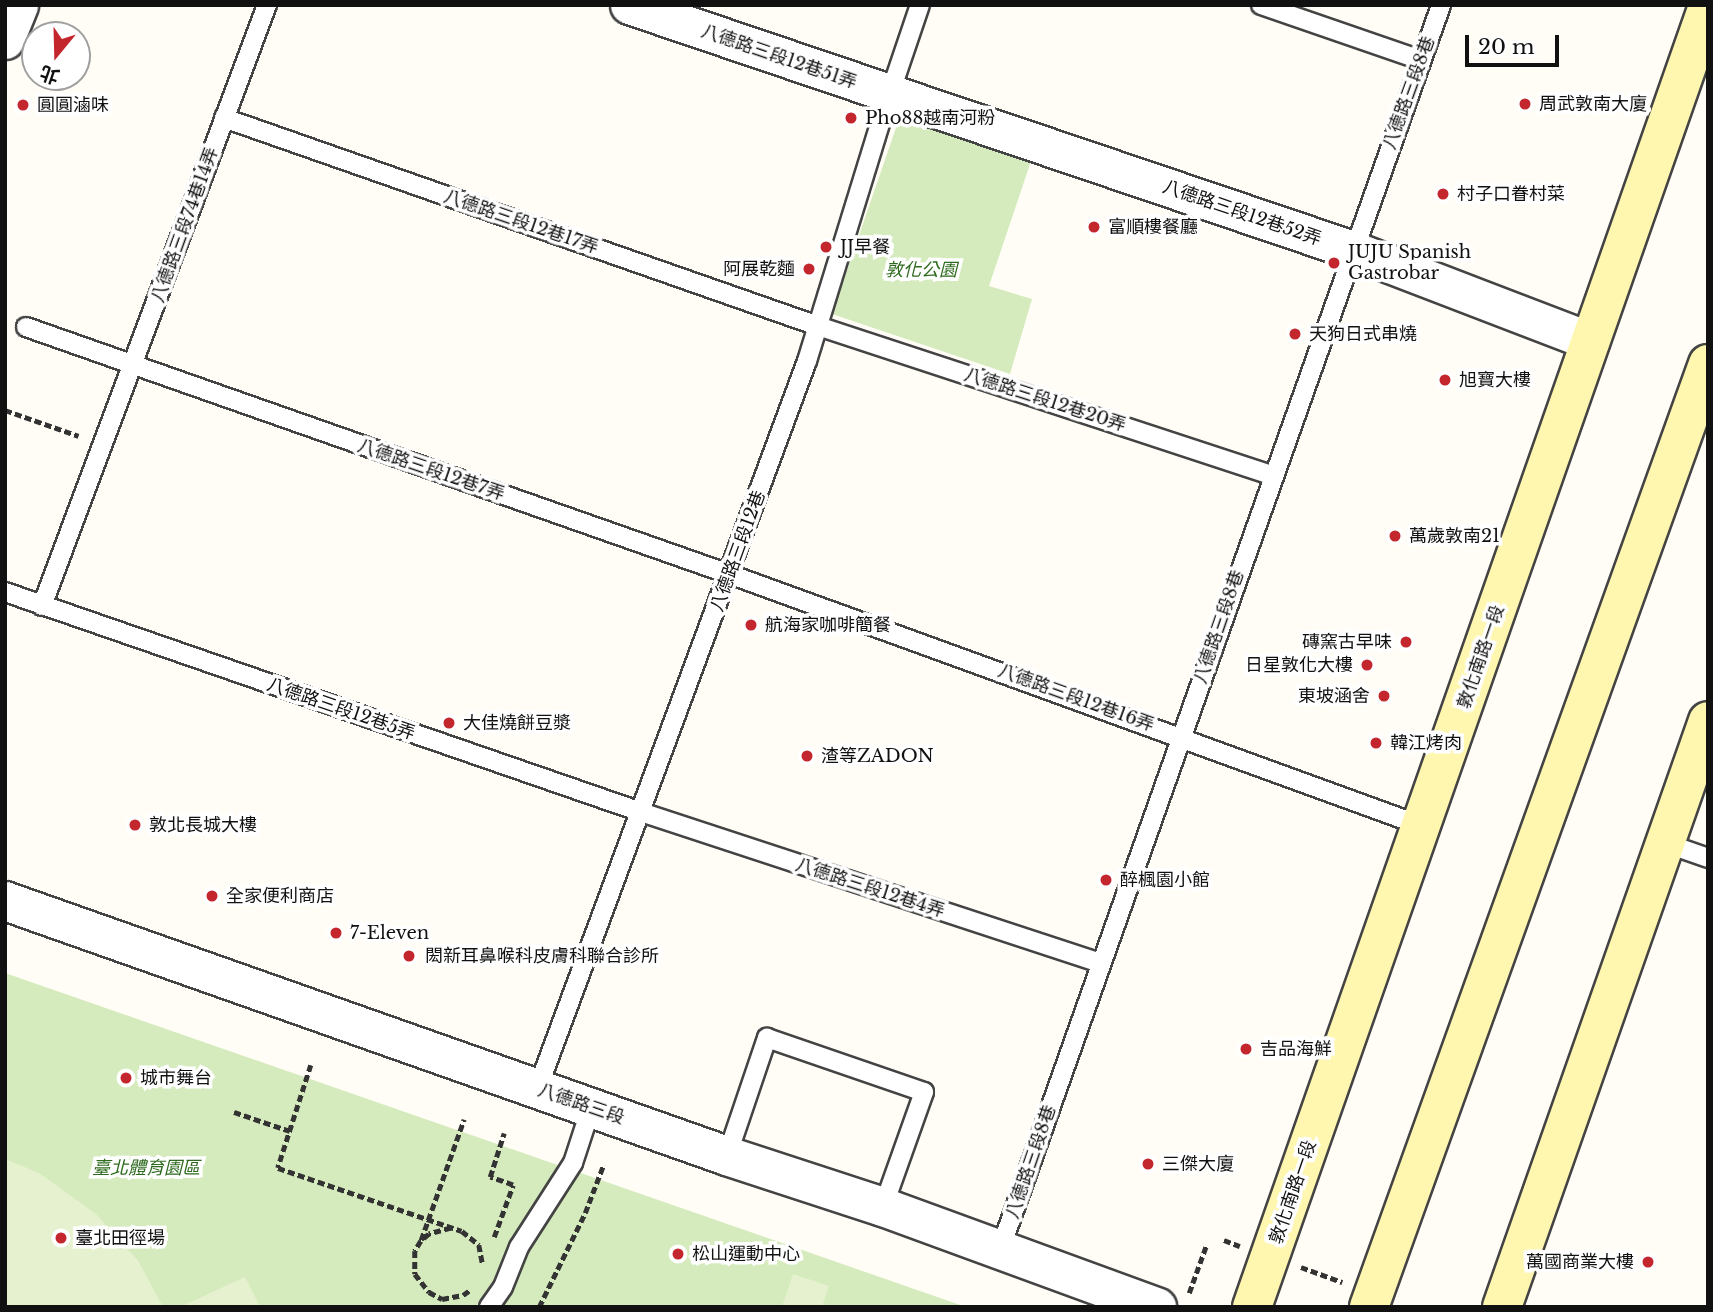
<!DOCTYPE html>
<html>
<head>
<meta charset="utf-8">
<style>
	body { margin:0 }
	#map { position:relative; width:1713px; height:1312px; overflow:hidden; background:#fffdf5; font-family:"Libre Baskerville","Noto Sans TC",serif }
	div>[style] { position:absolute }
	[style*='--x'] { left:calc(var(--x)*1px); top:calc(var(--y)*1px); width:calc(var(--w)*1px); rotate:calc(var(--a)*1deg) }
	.green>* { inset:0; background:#d5ebbd }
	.pitch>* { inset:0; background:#e6f2cf }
	.path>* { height:4.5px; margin-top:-2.25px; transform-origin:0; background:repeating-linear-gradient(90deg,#333 0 7px,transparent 0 10.5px) }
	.roads { filter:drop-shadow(2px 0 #444) drop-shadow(-2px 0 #444) drop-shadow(0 2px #444) drop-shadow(0 -2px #444) }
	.service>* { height:18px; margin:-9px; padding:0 9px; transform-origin:9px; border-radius:9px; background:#fff }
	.minor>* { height:37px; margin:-18.5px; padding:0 18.5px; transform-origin:18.5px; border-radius:18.5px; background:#fff }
	.tertiary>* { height:38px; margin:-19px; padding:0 19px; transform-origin:19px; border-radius:19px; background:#fff }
	.secondary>* { height:38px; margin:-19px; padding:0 19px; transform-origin:19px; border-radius:19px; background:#fff6b0 }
	.dots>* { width:19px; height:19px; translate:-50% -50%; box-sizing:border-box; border:4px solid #fff; border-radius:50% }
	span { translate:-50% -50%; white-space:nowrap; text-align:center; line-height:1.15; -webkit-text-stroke:7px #fff; paint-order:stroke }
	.street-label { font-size:18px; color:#111 }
	.poi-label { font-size:18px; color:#111 }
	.left { translate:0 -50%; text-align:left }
	.right { translate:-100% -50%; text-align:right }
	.park-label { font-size:18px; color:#2f6b1f; font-style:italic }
	.frame { position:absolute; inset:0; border:7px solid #111; pointer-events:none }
	.north { position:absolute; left:21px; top:21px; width:70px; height:70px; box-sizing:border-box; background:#fff; border:2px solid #a0a0a0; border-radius:50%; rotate:199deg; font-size:19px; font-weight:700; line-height:28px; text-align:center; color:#111 }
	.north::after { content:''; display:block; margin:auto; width:24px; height:32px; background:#c4262e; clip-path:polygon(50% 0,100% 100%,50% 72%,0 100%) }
	.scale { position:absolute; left:1465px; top:35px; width:94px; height:32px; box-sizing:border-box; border:4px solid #111; border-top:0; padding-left:9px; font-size:21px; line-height:24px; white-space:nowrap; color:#111; -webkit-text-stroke:5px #fff; paint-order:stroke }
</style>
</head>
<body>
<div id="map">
	<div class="green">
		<i style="clip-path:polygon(900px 116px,1031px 161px,989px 286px,1032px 299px,1010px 374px,832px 314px)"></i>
		<i style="clip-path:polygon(5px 973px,966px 1307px,5px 1307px)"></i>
	</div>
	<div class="pitch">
		<i style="clip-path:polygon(5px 1159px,39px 1173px,96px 1214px,139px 1262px,163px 1307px,5px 1307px)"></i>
		<i style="clip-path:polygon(793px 1274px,829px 1286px,822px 1307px,782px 1307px)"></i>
		<i style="clip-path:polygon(245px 1277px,260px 1307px,180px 1307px)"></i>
	</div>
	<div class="path">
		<i style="--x:5;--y:410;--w:78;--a:19.4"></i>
		<i style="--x:311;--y:1065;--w:108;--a:107.8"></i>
		<i style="--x:278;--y:1168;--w:194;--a:18.9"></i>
		<i style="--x:462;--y:1231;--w:22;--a:39"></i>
		<i style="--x:479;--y:1245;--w:20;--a:79"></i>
		<i style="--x:234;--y:1112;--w:59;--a:18.7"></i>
		<i style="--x:451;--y:1228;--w:23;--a:165"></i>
		<i style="--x:429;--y:1234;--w:11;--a:139"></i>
		<i style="--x:421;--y:1241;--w:12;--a:121"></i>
		<i style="--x:415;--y:1251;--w:23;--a:90"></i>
		<i style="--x:415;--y:1274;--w:23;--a:52"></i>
		<i style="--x:429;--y:1292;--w:15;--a:28"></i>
		<i style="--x:442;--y:1299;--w:21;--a:-11"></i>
		<i style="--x:463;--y:1295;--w:9;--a:-36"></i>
		<i style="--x:494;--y:1237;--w:55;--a:-69.9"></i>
		<i style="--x:513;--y:1185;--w:24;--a:-161"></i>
		<i style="--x:490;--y:1177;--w:46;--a:-72.3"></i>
		<i style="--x:421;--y:1240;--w:128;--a:-70.4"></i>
		<i style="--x:1224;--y:1240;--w:17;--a:21"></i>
		<i style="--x:1301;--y:1267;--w:44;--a:20.1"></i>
		<i style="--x:1189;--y:1293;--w:50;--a:-70.1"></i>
		<i style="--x:539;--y:1307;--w:105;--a:-63.9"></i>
		<i style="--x:585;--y:1213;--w:50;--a:-69"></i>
	</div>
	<div class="roads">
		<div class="service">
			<i style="--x:1261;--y:5;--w:169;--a:19"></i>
			<i style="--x:224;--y:118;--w:629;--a:19.3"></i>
			<i style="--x:818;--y:326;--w:478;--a:18.2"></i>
			<i style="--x:26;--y:327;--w:745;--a:19.36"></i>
			<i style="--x:729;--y:574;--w:737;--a:19.98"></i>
			<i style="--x:5;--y:592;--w:673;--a:19.08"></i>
			<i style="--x:641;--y:812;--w:483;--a:18.2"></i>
			<i style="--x:42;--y:606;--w:642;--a:-69.48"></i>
			<i style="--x:1665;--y:843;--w:46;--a:19.2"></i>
			<i style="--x:537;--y:1090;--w:777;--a:-69.68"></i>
			<i style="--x:807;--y:361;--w:252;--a:-72.9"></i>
			<i style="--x:881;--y:120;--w:121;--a:-71.3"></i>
			<i style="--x:727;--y:1156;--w:125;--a:-71.3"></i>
			<i style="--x:767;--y:1038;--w:166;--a:19"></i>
			<i style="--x:924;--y:1092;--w:122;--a:109.6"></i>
			<i style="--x:1000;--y:1250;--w:1321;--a:-70.49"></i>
			<i style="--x:489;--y:1307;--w:24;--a:-55"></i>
			<i style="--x:503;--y:1287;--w:43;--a:-68.2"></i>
			<i style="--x:519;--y:1247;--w:100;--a:-57.3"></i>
			<i style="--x:573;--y:1163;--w:58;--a:-71.9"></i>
		</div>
		<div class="minor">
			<i style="--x:629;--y:5;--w:764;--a:18.7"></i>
			<i style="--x:1353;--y:250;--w:254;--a:21"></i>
			<i style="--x:5;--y:40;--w:38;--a:-68"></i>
		</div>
		<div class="tertiary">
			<i style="--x:5;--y:901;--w:766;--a:19.45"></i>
			<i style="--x:727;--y:1156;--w:164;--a:18.1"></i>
			<i style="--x:883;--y:1207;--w:292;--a:20.1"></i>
		</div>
		<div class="secondary">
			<i style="--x:1252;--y:1307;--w:1379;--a:-70.68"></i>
			<i style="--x:1369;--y:1307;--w:1002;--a:-70.23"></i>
			<i style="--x:1502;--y:1307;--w:621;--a:-70.63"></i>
		</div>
	</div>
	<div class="dots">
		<i style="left:1525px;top:104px;background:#c4262e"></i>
		<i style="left:23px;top:105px;background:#c4262e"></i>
		<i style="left:851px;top:118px;background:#c4262e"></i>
		<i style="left:1443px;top:194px;background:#c4262e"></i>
		<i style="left:1094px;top:227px;background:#c4262e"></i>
		<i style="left:826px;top:247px;background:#c4262e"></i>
		<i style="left:1334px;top:263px;background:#c4262e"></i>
		<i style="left:809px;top:269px;background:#c4262e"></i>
		<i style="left:1295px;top:334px;background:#c4262e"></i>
		<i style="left:1445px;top:380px;background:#c4262e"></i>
		<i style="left:1395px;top:536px;background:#c4262e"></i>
		<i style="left:751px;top:625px;background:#c4262e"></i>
		<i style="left:1406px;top:642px;background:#c4262e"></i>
		<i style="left:1367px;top:665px;background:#c4262e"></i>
		<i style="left:1384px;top:696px;background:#c4262e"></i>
		<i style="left:449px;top:723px;background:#c4262e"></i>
		<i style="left:1376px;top:743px;background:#c4262e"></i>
		<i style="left:807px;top:756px;background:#c4262e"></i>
		<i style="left:135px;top:825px;background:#c4262e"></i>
		<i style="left:1106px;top:880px;background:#c4262e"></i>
		<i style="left:212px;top:896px;background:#c4262e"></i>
		<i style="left:336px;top:933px;background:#c4262e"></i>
		<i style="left:409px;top:956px;background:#c4262e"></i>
		<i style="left:1246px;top:1049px;background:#c4262e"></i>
		<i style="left:126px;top:1078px;background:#c4262e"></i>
		<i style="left:1148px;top:1164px;background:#c4262e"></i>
		<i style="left:61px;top:1238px;background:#c4262e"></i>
		<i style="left:678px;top:1254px;background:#c4262e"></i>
		<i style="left:1648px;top:1262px;background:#c4262e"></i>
	</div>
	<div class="street-label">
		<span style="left:779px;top:57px;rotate:19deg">八德路三段12巷51弄</span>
		<span style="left:1409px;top:93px;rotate:-70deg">八德路三段8巷</span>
		<span style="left:1242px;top:213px;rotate:19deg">八德路三段12巷52弄</span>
		<span style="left:521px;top:222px;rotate:19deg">八德路三段12巷17弄</span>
		<span style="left:185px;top:225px;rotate:-70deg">八德路三段74巷14弄</span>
		<span style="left:1045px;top:400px;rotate:18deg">八德路三段12巷20弄</span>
		<span style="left:431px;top:470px;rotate:19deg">八德路三段12巷7弄</span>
		<span style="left:738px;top:551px;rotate:-70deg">八德路三段12巷</span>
		<span style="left:1219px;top:627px;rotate:-71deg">八德路三段8巷</span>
		<span style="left:1481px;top:657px;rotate:-71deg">敦化南路一段</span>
		<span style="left:1076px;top:698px;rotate:20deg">八德路三段12巷16弄</span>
		<span style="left:341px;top:709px;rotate:19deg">八德路三段12巷5弄</span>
		<span style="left:870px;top:888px;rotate:18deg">八德路三段12巷4弄</span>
		<span style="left:581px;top:1104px;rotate:19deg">八德路三段</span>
		<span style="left:1031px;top:1162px;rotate:-71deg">八德路三段8巷</span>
		<span style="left:1293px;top:1192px;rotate:-71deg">敦化南路一段</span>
	</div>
	<div class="poi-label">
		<span class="left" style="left:1539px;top:104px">周武敦南大廈</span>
		<span class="left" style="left:37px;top:105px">圓圓滷味</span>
		<span class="left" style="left:865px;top:118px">Pho88越南河粉</span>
		<span class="left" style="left:1457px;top:194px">村子口眷村菜</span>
		<span class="left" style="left:1108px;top:227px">富順樓餐廳</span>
		<span class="left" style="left:840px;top:247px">JJ早餐</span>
		<span class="left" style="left:1348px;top:263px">JUJU Spanish<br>Gastrobar</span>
		<span class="right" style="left:795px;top:269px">阿展乾麵</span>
		<span class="left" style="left:1309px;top:334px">天狗日式串燒</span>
		<span class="left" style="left:1459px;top:380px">旭寶大樓</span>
		<span class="left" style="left:1409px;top:536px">萬歲敦南21</span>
		<span class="left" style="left:765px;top:625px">航海家咖啡簡餐</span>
		<span class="right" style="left:1392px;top:642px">磚窯古早味</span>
		<span class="right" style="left:1353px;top:665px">日星敦化大樓</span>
		<span class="right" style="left:1370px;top:696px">東坡涵舍</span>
		<span class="left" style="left:463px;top:723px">大佳燒餅豆漿</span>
		<span class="left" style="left:1390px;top:743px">韓江烤肉</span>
		<span class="left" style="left:821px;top:756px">渣等ZADON</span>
		<span class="left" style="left:149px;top:825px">敦北長城大樓</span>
		<span class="left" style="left:1120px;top:880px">醉楓園小館</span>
		<span class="left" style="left:226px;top:896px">全家便利商店</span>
		<span class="left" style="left:350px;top:933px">7-Eleven</span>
		<span class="left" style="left:425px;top:956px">閎新耳鼻喉科皮膚科聯合診所</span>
		<span class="left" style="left:1260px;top:1049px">吉品海鮮</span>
		<span class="left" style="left:140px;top:1078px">城市舞台</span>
		<span class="left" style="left:1162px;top:1164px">三傑大廈</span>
		<span class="left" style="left:75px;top:1238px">臺北田徑場</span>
		<span class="left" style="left:692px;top:1254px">松山運動中心</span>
		<span class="right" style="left:1634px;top:1262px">萬國商業大樓</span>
	</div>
	<div class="park-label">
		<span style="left:921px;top:270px">敦化公園</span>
		<span style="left:146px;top:1168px">臺北體育園區</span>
	</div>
	<div class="frame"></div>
	<div class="north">北</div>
	<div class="scale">20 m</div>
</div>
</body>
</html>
